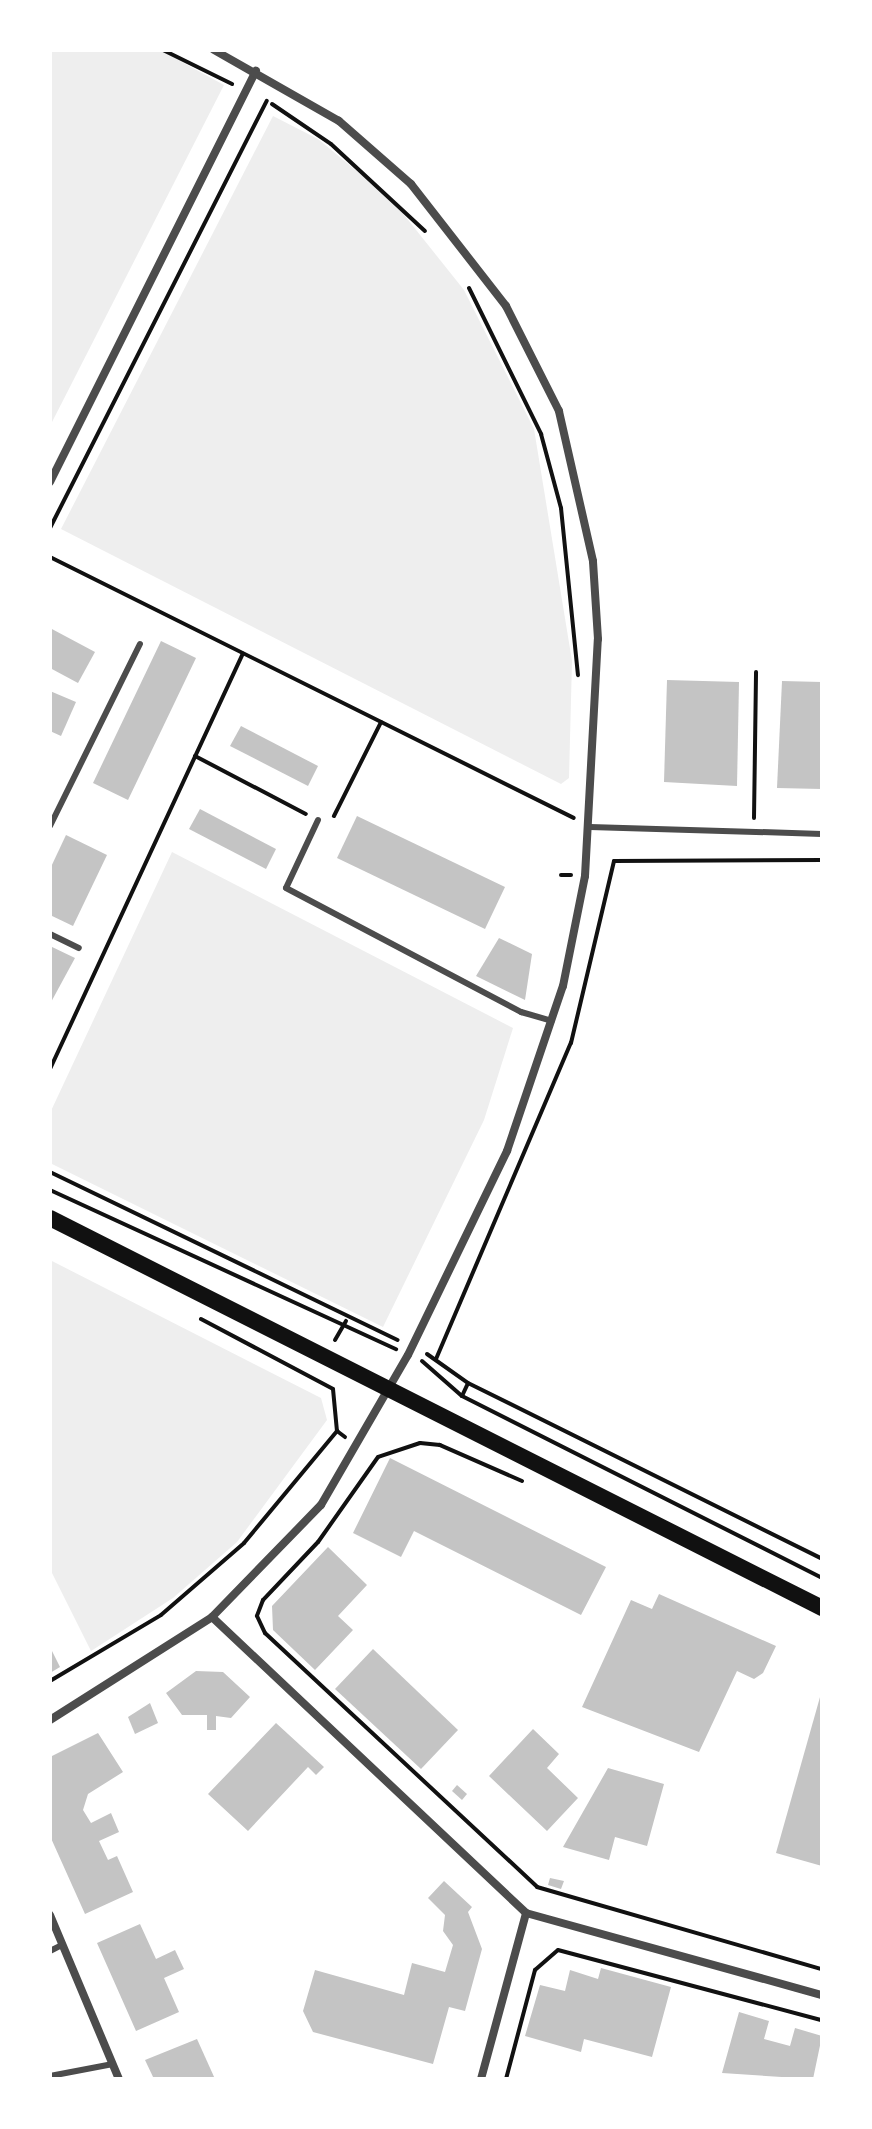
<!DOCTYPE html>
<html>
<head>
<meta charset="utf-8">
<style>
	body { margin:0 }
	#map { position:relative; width:872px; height:2129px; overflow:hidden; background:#fff; font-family:"Alegreya Sans",sans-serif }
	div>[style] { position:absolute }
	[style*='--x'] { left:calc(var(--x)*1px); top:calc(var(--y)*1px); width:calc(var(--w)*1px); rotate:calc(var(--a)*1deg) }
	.green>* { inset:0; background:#eee }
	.building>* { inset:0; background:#c4c4c4 }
	.path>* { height:4px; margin:-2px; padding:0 2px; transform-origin:2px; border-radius:2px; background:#111 }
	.service>* { height:6px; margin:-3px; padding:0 3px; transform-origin:3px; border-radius:3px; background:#4c4c4c }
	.minor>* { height:8px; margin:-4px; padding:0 4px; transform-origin:4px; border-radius:4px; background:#4c4c4c }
	.secondary>* { height:16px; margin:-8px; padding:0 8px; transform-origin:8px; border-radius:8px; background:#111 }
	span { translate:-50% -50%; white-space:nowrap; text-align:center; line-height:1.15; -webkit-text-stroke:8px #fff; paint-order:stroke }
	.frame { position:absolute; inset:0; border:52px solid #fff; pointer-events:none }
</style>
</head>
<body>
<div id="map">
	<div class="green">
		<i style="clip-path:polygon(50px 50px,160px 50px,224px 85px,50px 426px)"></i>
		<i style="clip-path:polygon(273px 116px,318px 139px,393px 201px,464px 290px,534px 429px,572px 661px,569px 778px,561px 784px,61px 529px)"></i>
		<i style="clip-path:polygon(172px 852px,513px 1028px,484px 1120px,383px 1327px,50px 1163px,50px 1113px)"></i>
		<i style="clip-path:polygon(50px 1260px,321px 1398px,327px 1420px,237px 1542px,173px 1598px,91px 1651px,50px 1569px)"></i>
	</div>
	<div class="building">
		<i style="clip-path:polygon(50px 628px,95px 652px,78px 683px,50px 668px)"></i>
		<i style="clip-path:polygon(161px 641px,196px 658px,128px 800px,93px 783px)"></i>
		<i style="clip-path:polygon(667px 680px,739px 682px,737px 786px,664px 782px)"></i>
		<i style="clip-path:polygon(782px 681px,822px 682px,822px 789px,777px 788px)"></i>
		<i style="clip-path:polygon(50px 691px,76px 702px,61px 736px,50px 731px)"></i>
		<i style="clip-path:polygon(241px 726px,318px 766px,308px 786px,230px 746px)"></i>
		<i style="clip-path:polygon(200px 809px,276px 849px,266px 869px,189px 829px)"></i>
		<i style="clip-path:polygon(357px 816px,505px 887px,485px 929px,337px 858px)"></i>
		<i style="clip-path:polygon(66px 835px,107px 855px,73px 926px,50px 915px,50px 869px)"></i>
		<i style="clip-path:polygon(499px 938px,532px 954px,525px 1000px,476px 976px)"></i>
		<i style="clip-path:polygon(50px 946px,75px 958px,50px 1004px)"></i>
		<i style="clip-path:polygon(390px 1458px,606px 1567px,581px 1615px,414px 1531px,401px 1557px,353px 1533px)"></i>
		<i style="clip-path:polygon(328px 1547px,367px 1585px,338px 1616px,353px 1630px,315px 1670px,273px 1630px,272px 1606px)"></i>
		<i style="clip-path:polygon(659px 1594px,776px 1646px,763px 1673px,754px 1679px,737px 1671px,699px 1752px,582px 1707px,631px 1600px,652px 1609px)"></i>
		<i style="clip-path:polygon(50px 1647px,60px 1667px,50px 1673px)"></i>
		<i style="clip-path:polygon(373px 1649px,458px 1730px,421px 1769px,335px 1689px)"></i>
		<i style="clip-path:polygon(196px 1671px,223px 1672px,250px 1697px,231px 1718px,216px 1716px,216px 1730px,207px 1730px,207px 1715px,182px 1715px,166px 1693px)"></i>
		<i style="clip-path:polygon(822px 1690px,822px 1866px,776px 1853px)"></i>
		<i style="clip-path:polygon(150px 1703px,158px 1723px,135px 1734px,128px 1717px)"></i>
		<i style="clip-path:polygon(276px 1723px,324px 1767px,316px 1775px,308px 1767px,248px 1831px,208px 1794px)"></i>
		<i style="clip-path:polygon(533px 1729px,559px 1754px,547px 1768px,578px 1798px,547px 1831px,489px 1776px)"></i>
		<i style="clip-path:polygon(98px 1733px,123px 1772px,88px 1794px,83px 1810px,91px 1823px,111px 1813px,119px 1832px,99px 1841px,108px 1860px,117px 1856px,133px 1892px,85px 1914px,50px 1836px,50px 1757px)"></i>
		<i style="clip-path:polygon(608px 1768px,664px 1784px,647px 1846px,615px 1837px,609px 1860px,563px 1847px)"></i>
		<i style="clip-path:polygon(457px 1785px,467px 1794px,462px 1800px,452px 1791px)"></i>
		<i style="clip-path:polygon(550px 1878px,564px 1881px,561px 1889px,548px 1885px)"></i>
		<i style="clip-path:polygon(444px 1881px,472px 1907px,468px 1912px,482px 1949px,465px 2011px,449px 2007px,433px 2064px,313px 2032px,303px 2011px,315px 1970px,404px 1995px,412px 1963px,445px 1972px,453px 1945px,443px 1931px,445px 1915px,428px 1898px)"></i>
		<i style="clip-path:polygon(140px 1924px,156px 1959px,175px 1950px,184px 1969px,164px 1978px,179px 2012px,136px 2031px,97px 1943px)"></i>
		<i style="clip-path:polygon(601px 1968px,671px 1987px,652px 2057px,584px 2039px,581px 2052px,525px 2036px,540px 1985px,565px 1991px,570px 1970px,598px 1979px)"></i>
		<i style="clip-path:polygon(739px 2012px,769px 2021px,764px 2039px,790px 2046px,795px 2028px,822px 2036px,813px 2079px,722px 2073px)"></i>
		<i style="clip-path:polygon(197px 2039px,215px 2079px,154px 2079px,145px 2060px)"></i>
	</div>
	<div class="path">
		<i style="--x:163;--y:50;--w:77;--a:26.2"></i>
		<i style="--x:272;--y:104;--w:71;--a:34.1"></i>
		<i style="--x:331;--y:144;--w:128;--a:42.8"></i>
		<i style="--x:469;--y:288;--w:163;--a:63.7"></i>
		<i style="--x:541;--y:434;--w:77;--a:74.9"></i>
		<i style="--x:561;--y:508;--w:168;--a:84.2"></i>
		<i style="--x:50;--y:528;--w:479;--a:-63.1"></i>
		<i style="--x:50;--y:557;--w:585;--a:26.48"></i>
		<i style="--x:195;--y:756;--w:125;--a:27.6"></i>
		<i style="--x:334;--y:816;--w:105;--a:-63.4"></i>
		<i style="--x:754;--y:818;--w:146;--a:-89.2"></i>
		<i style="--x:561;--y:875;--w:10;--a:0"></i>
		<i style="--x:50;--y:1069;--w:458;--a:-65.1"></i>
		<i style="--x:50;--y:1172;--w:386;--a:25.8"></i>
		<i style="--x:50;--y:1190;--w:381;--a:24.7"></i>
		<i style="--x:201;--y:1319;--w:149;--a:27.9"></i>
		<i style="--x:333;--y:1389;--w:42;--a:84.6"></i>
		<i style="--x:335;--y:1340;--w:22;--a:-60"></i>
		<i style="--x:427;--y:1354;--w:50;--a:35.3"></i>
		<i style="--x:436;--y:1359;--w:344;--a:-66.9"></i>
		<i style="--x:571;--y:1043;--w:187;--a:-76.7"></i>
		<i style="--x:614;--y:861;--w:208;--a:-0.3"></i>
		<i style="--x:422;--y:1361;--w:53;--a:41.2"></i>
		<i style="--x:462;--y:1396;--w:403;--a:26.8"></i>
		<i style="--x:462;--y:1396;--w:14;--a:-65"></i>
		<i style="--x:468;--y:1383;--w:395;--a:26.4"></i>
		<i style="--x:522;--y:1481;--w:90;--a:-156.3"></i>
		<i style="--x:440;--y:1445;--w:20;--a:-174"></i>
		<i style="--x:420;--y:1443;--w:44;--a:161.6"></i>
		<i style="--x:378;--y:1457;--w:104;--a:125.2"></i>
		<i style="--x:318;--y:1542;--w:80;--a:133.5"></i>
		<i style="--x:263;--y:1600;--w:17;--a:111"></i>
		<i style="--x:257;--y:1616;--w:19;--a:65"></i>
		<i style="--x:265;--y:1633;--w:372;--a:43"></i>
		<i style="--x:537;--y:1887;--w:297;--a:16.1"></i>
		<i style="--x:50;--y:1681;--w:129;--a:-30.7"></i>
		<i style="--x:161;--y:1615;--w:110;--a:-40.9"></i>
		<i style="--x:244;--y:1543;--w:146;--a:-50.3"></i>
		<i style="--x:337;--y:1431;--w:10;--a:37"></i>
		<i style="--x:506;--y:2079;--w:113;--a:-75.1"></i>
		<i style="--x:535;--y:1970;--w:30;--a:-41"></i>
		<i style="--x:558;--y:1950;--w:273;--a:14.9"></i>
	</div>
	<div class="service">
		<i style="--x:318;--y:820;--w:75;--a:115.2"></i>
		<i style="--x:286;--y:888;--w:266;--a:27.8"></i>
		<i style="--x:521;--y:1012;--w:32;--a:16"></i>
		<i style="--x:50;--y:826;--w:203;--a:-63.7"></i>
		<i style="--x:590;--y:827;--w:232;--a:1.7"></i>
		<i style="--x:50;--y:934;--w:32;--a:26"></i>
		<i style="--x:50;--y:1951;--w:13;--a:-27"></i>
		<i style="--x:50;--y:2076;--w:64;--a:-10.8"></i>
	</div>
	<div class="minor">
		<i style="--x:50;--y:482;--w:460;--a:-63.4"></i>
		<i style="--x:212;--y:1617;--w:432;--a:43.3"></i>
		<i style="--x:526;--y:1913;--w:307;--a:15.5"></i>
		<i style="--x:50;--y:1720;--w:192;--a:-32.4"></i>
		<i style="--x:212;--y:1617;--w:156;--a:-45.8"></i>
		<i style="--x:321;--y:1505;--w:173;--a:-59.9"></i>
		<i style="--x:408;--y:1355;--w:227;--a:-64.1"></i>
		<i style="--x:507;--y:1151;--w:174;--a:-71.3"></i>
		<i style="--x:563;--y:986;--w:112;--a:-78.7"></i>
		<i style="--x:585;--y:876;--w:237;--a:-86.9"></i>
		<i style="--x:598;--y:639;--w:78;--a:-93.7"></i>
		<i style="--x:593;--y:561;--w:154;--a:-102.8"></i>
		<i style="--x:559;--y:411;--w:118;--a:-116.8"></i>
		<i style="--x:506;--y:306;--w:155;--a:-127.9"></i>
		<i style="--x:411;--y:184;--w:96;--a:-138.8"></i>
		<i style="--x:339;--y:121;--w:144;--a:-150.4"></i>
		<i style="--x:50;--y:1915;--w:178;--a:67.2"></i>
		<i style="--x:481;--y:2079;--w:172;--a:-74.8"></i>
	</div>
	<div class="secondary">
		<i style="--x:50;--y:1218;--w:865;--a:26.8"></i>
	</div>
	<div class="frame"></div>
</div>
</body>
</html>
